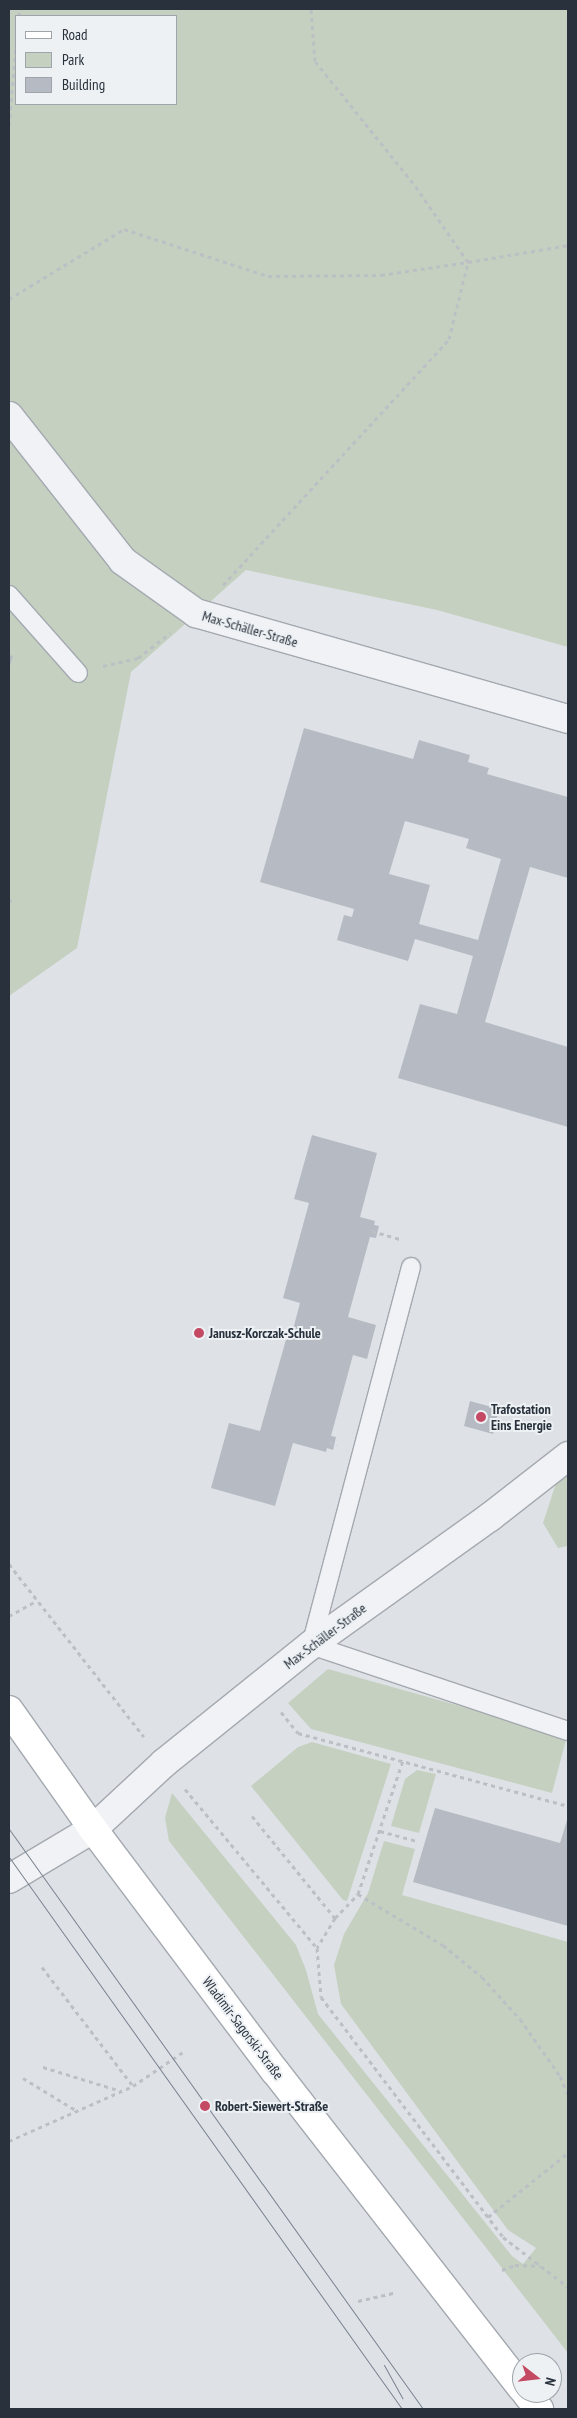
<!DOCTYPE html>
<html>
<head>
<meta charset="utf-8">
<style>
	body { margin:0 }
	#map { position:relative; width:577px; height:2418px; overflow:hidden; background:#dee2e7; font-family:"PT Sans Narrow",sans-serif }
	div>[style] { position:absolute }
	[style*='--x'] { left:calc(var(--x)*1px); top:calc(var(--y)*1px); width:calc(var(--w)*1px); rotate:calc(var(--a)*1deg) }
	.green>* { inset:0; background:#c5d0c0 }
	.building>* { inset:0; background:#b6bbc3 }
	.path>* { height:3px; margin-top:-1.5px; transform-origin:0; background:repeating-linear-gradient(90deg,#bcc0c5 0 4px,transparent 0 8px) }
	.roads { filter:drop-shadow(1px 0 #a4a9b0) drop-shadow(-1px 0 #a4a9b0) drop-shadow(0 1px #a4a9b0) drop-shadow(0 -1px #a4a9b0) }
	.service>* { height:18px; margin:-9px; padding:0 9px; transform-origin:9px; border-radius:9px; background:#f0f2f5 }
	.minor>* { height:28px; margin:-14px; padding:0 14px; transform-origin:14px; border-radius:14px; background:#f0f2f5 }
	.secondary>* { height:28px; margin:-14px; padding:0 14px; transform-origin:14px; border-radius:14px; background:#fff }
	.tram>* { height:1px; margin:-0.5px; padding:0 0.5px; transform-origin:0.5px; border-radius:0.5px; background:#79828f }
	.dots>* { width:14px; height:14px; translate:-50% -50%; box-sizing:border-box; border:2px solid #edf1f4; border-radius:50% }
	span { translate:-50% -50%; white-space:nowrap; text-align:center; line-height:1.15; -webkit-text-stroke:4px #edf1f4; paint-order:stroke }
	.street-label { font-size:14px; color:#28313c }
	.poi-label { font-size:14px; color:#28313c; font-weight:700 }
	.left { translate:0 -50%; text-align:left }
	.frame { position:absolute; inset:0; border:10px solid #28313c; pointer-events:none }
	.legend { position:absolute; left:15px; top:15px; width:162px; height:90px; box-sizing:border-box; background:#edf1f4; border:1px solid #9ea4aa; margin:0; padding:6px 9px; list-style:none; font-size:15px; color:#28313c }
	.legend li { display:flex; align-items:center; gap:10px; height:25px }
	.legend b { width:25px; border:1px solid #9ea4aa }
	.north { position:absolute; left:512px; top:2353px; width:50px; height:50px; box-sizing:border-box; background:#edf1f4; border:1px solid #9ea4aa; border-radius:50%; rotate:106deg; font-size:14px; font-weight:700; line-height:20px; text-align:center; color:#28313c }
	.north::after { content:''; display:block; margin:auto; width:18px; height:22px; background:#c44a63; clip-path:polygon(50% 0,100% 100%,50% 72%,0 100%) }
</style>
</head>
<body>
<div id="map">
	<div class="green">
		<i style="clip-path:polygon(evenodd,9px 9px,568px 9px,568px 647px,437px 610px,246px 570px,131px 672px,77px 948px,9px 996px,9px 9px,16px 16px,176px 16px,176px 104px,16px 104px,16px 16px)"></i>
		<i style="clip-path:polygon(568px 1470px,568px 1546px,558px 1548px,543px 1523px,558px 1477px)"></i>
		<i style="clip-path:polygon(328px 1669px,567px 1736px,552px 1793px,311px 1729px,288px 1703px)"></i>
		<i style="clip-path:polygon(312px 1742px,391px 1764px,347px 1901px,343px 1900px,251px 1786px,298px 1747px)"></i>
		<i style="clip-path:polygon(417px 1770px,436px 1774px,419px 1833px,391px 1826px,405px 1779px)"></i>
		<i style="clip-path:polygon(172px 1793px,296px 1945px,306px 1970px,318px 2014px,512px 2256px,523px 2264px,536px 2248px,508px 2230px,341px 2004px,334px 1965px,344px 1934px,368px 1893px,384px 1841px,415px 1849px,402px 1895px,568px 1942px,568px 2353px,169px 1841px,165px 1818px)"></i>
	</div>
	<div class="building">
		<i style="clip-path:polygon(9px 655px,13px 656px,9px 669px)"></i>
		<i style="clip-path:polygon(evenodd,304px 728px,413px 759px,419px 740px,470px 755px,468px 762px,489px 768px,487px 774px,568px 797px,568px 878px,530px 867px,485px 1022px,568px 1047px,568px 1127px,398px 1078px,420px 1004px,457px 1014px,473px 956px,415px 939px,408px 961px,337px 940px,344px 915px,352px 917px,354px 909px,260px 882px,304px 728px,405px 821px,469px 839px,466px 848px,501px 859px,478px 940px,419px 924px,430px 885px,389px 874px,405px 821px)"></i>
		<i style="clip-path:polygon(312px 1135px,377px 1153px,360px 1217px,375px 1221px,374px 1225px,379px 1226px,376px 1238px,370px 1237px,348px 1317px,376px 1325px,367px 1359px,353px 1355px,331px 1436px,336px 1437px,333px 1450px,327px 1448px,326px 1452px,293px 1443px,275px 1506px,211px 1488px,229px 1423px,260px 1431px,287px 1336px,291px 1337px,300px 1303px,283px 1298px,309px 1203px,294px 1199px)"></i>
		<i style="clip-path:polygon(470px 1401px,499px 1409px,493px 1434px,464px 1426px)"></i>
		<i style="clip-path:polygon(435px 1808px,560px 1843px,568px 1817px,568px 1926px,413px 1882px)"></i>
	</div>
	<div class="path">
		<i style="--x:19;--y:16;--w:7;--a:-82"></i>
		<i style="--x:9;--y:125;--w:78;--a:-84.9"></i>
		<i style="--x:9;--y:299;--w:135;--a:-31.3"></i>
		<i style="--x:124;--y:229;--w:151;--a:18.1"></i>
		<i style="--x:268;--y:276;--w:113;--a:-0.5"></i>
		<i style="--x:381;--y:275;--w:88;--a:-8.5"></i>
		<i style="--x:468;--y:262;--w:96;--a:-124.8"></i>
		<i style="--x:413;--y:183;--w:156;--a:-128.8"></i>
		<i style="--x:315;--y:61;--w:52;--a:-94.4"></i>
		<i style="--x:223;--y:585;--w:334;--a:-47.4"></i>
		<i style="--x:449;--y:339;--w:79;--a:-76.1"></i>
		<i style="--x:468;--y:262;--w:101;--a:-9.6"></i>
		<i style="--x:103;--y:666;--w:36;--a:-13"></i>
		<i style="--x:138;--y:658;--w:41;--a:-38"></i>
		<i style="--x:9;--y:900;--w:3;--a:18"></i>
		<i style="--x:372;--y:1231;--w:32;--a:16"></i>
		<i style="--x:329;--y:1442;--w:8;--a:14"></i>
		<i style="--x:9;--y:1564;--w:219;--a:52"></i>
		<i style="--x:9;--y:1616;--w:31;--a:-29"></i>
		<i style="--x:281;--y:1712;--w:27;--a:51"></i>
		<i style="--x:298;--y:1733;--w:280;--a:15.1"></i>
		<i style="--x:185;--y:1789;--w:207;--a:50.3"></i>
		<i style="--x:317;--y:1948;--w:49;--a:85.3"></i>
		<i style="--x:321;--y:1997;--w:301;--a:52.8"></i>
		<i style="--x:503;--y:2237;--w:82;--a:37.6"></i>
		<i style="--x:252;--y:1816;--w:132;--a:50.9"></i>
		<i style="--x:335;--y:1918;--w:35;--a:121"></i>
		<i style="--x:380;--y:1831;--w:38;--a:15"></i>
		<i style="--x:358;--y:1894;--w:99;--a:31"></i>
		<i style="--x:443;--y:1945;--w:50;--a:39.4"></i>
		<i style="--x:482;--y:1977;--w:57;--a:47.9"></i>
		<i style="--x:520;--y:2019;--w:70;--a:54.9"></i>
		<i style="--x:560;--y:2076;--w:20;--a:66"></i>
		<i style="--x:335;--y:1918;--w:33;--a:-46"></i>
		<i style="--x:358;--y:1894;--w:141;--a:-71.4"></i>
		<i style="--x:42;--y:1967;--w:150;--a:52.6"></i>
		<i style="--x:43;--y:2067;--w:82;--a:17.1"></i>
		<i style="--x:23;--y:2078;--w:63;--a:31.4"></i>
		<i style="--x:9;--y:2141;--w:136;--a:-23.9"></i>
		<i style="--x:133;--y:2086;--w:60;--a:-34.2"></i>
		<i style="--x:488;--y:2217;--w:102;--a:-38.7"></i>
		<i style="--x:502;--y:2270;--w:14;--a:-21"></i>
		<i style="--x:515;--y:2265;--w:25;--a:2"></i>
		<i style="--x:358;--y:2301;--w:37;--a:-13"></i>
	</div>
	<div class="roads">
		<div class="service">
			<i style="--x:9;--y:595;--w:104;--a:48.5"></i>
			<i style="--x:411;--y:1267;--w:391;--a:104.8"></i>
			<i style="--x:311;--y:1645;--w:271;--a:18.5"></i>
		</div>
		<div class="minor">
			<i style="--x:9;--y:416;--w:184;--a:51.8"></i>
			<i style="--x:123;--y:561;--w:90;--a:35.5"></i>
			<i style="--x:196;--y:613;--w:387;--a:15.9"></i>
			<i style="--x:9;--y:1879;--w:98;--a:-30.8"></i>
			<i style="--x:93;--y:1829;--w:97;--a:-42.9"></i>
			<i style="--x:164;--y:1763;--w:189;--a:-38.8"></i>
			<i style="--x:311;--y:1645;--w:220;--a:-35.6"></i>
			<i style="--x:490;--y:1517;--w:99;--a:-38"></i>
		</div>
		<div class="secondary">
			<i style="--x:9;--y:1710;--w:146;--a:54.8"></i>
			<i style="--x:93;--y:1829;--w:303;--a:53.1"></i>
			<i style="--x:275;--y:2071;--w:402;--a:52.1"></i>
			<i style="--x:526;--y:2393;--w:21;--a:51"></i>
		</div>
	</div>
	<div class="tram">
		<i style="--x:9;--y:1829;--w:713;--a:54.48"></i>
		<i style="--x:9;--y:1857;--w:678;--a:54.55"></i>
		<i style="--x:384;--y:2365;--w:38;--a:61"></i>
	</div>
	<div class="dots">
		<i style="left:199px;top:1333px;background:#c44a63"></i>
		<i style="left:481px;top:1417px;background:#c44a63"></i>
		<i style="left:205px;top:2106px;background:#c44a63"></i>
	</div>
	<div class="street-label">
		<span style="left:250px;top:629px;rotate:16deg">Max-Schäller-Straße</span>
		<span style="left:325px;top:1636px;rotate:-37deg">Max-Schäller-Straße</span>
		<span style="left:243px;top:2028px;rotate:53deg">Wladimir-Sagorski-Straße</span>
	</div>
	<div class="poi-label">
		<span class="left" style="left:209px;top:1333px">Janusz-Korczak-Schule</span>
		<span class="left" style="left:491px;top:1417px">Trafostation<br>Eins Energie</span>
		<span class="left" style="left:215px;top:2106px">Robert-Siewert-Straße</span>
	</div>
	<div class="frame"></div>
	<ul class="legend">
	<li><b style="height:6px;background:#fff"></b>Road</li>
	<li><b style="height:14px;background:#c5d0c0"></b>Park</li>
	<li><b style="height:14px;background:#b6bbc3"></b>Building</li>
	</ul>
	<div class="north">N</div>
</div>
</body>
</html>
